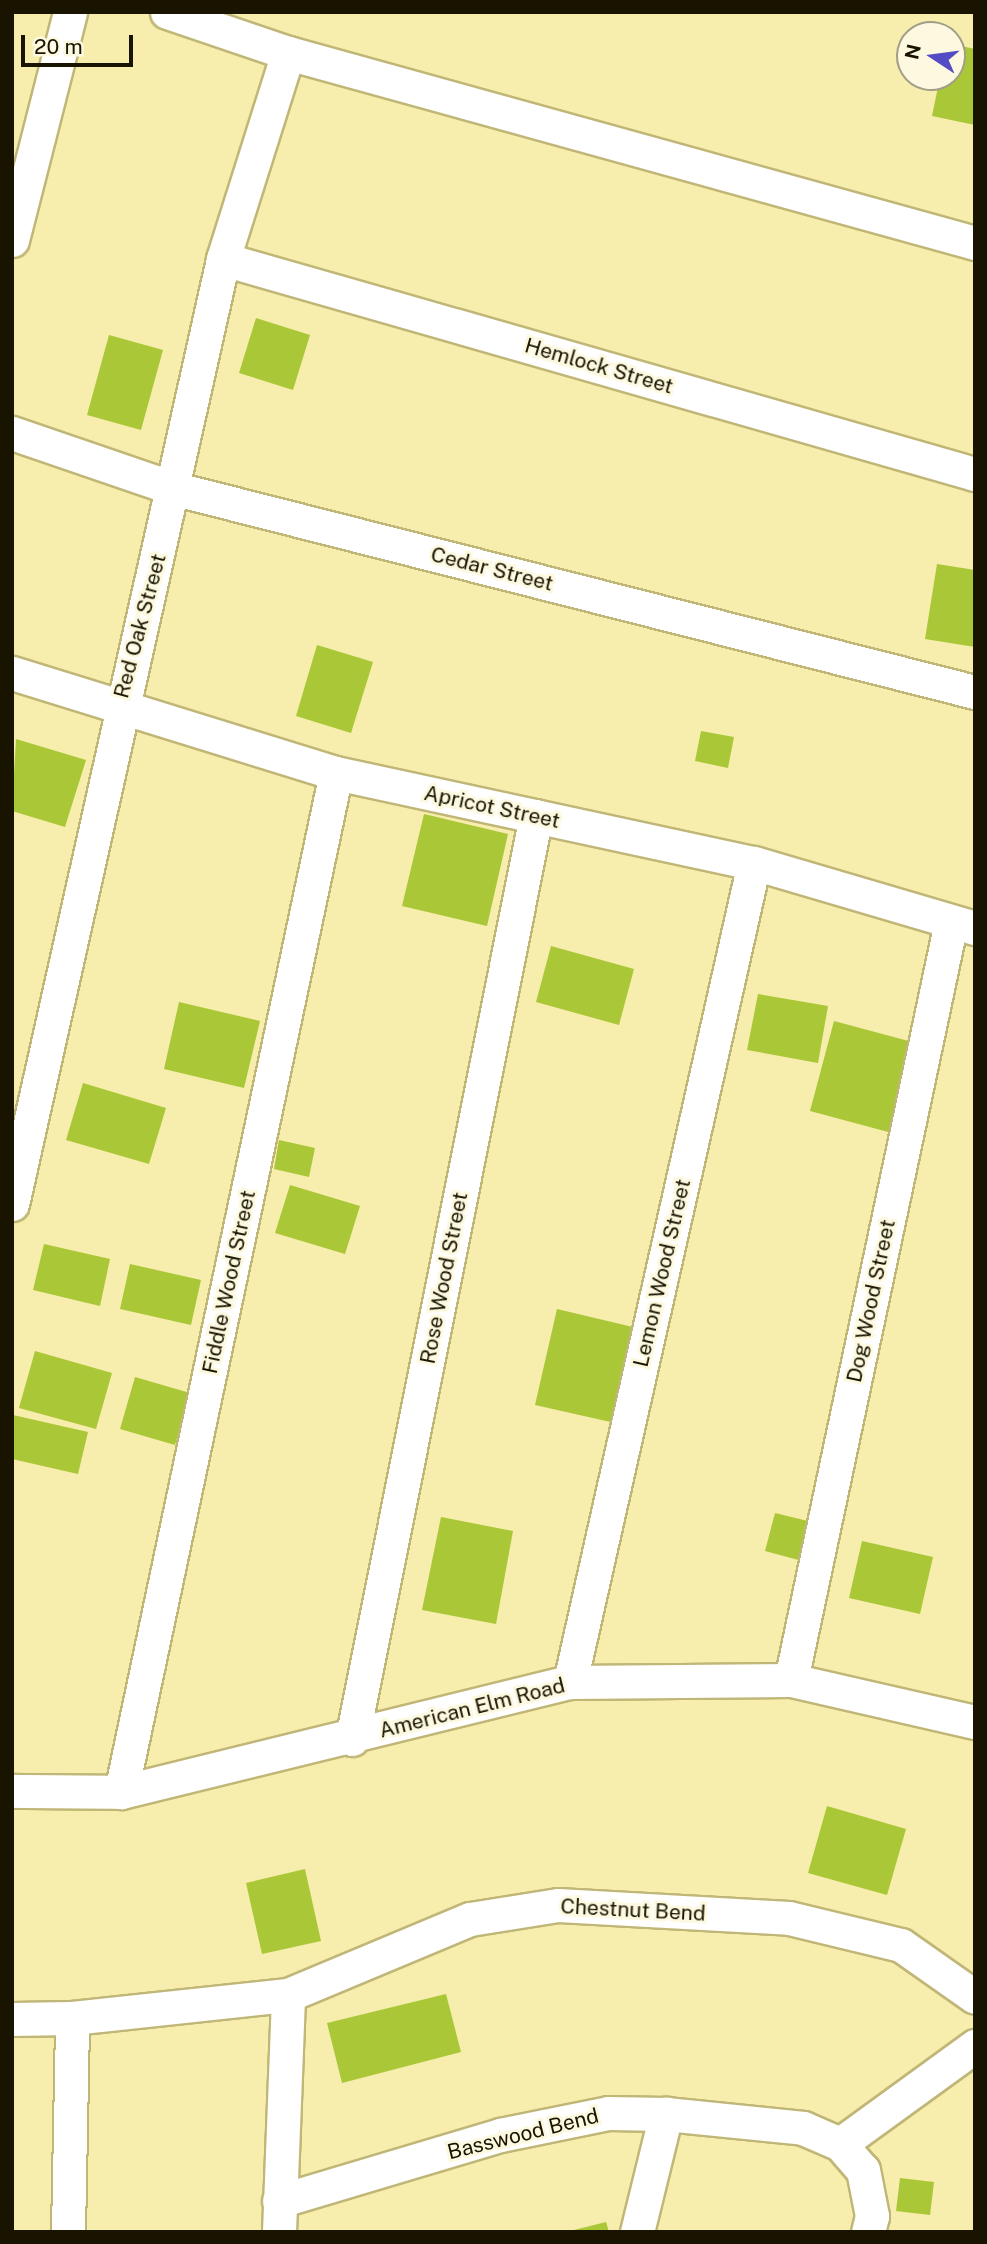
<!DOCTYPE html>
<html>
<head>
<meta charset="utf-8">
<style>
	body { margin:0 }
	#map { position:relative; width:987px; height:2244px; overflow:hidden; background:#f7edac; font-family:"Public Sans",sans-serif }
	div>[style] { position:absolute }
	[style*='--x'] { left:calc(var(--x)*1px); top:calc(var(--y)*1px); width:calc(var(--w)*1px); rotate:calc(var(--a)*1deg) }
	.building>* { inset:0; background:#aac737 }
	.roads { filter:drop-shadow(2px 0 #c0b677) drop-shadow(-2px 0 #c0b677) drop-shadow(0 2px #c0b677) drop-shadow(0 -2px #c0b677) }
	.minor>* { height:33px; margin:-16.5px; padding:0 16.5px; transform-origin:16.5px; border-radius:16.5px; background:#fff }
	span { translate:-50% -50%; white-space:nowrap; text-align:center; line-height:1.15; -webkit-text-stroke:6px #fdf9e0; paint-order:stroke }
	.street-label { font-size:21px; color:#181400 }
	.frame { position:absolute; inset:0; border:14px solid #181400; pointer-events:none }
	.north { position:absolute; left:896px; top:21px; width:70px; height:70px; box-sizing:border-box; background:#fdf9e0; border:2px solid #a19d86; border-radius:50%; rotate:283deg; font-size:19px; font-weight:700; line-height:28px; text-align:center; color:#181400 }
	.north::after { content:''; display:block; margin:auto; width:24px; height:32px; background:#544cc4; clip-path:polygon(50% 0,100% 100%,50% 72%,0 100%) }
	.scale { position:absolute; left:21px; top:35px; width:112px; height:32px; box-sizing:border-box; border:4px solid #181400; border-top:0; padding-left:9px; font-size:21px; line-height:24px; white-space:nowrap; color:#181400; -webkit-text-stroke:5px #fdf9e0; paint-order:stroke }
</style>
</head>
<body>
<div id="map">
	<div class="building">
		<i style="clip-path:polygon(952px 44px,975px 49px,975px 125px,932px 116px,940px 77px,952px 77px)"></i>
		<i style="clip-path:polygon(256px 318px,310px 335px,293px 390px,239px 373px)"></i>
		<i style="clip-path:polygon(109px 335px,163px 350px,141px 430px,87px 415px)"></i>
		<i style="clip-path:polygon(937px 564px,975px 570px,975px 647px,925px 639px)"></i>
		<i style="clip-path:polygon(317px 645px,373px 662px,351px 733px,296px 716px)"></i>
		<i style="clip-path:polygon(701px 731px,734px 737px,728px 768px,695px 761px)"></i>
		<i style="clip-path:polygon(16px 739px,86px 760px,65px 827px,12px 811px)"></i>
		<i style="clip-path:polygon(424px 814px,508px 834px,487px 926px,402px 906px)"></i>
		<i style="clip-path:polygon(551px 946px,634px 969px,619px 1025px,536px 1002px)"></i>
		<i style="clip-path:polygon(758px 994px,828px 1006px,818px 1063px,747px 1050px)"></i>
		<i style="clip-path:polygon(179px 1002px,260px 1021px,244px 1088px,164px 1069px)"></i>
		<i style="clip-path:polygon(834px 1021px,916px 1043px,892px 1133px,810px 1111px)"></i>
		<i style="clip-path:polygon(83px 1083px,166px 1108px,149px 1164px,66px 1140px)"></i>
		<i style="clip-path:polygon(279px 1140px,315px 1148px,309px 1177px,274px 1169px)"></i>
		<i style="clip-path:polygon(290px 1185px,360px 1206px,345px 1254px,275px 1233px)"></i>
		<i style="clip-path:polygon(44px 1244px,110px 1259px,100px 1306px,33px 1290px)"></i>
		<i style="clip-path:polygon(130px 1264px,201px 1280px,191px 1325px,120px 1309px)"></i>
		<i style="clip-path:polygon(557px 1309px,637px 1328px,615px 1423px,535px 1405px)"></i>
		<i style="clip-path:polygon(35px 1351px,112px 1373px,96px 1429px,19px 1408px)"></i>
		<i style="clip-path:polygon(135px 1377px,190px 1393px,175px 1445px,120px 1429px)"></i>
		<i style="clip-path:polygon(13px 1415px,88px 1432px,78px 1474px,12px 1459px)"></i>
		<i style="clip-path:polygon(775px 1513px,816px 1523px,806px 1562px,765px 1551px)"></i>
		<i style="clip-path:polygon(441px 1517px,513px 1531px,496px 1624px,422px 1610px)"></i>
		<i style="clip-path:polygon(862px 1541px,933px 1557px,920px 1614px,849px 1598px)"></i>
		<i style="clip-path:polygon(827px 1806px,906px 1829px,887px 1895px,808px 1873px)"></i>
		<i style="clip-path:polygon(305px 1869px,321px 1941px,262px 1954px,246px 1883px)"></i>
		<i style="clip-path:polygon(446px 1994px,461px 2052px,342px 2083px,327px 2023px)"></i>
		<i style="clip-path:polygon(900px 2178px,934px 2182px,930px 2215px,896px 2211px)"></i>
		<i style="clip-path:polygon(606px 2222px,609px 2232px,570px 2232px,570px 2231px)"></i>
	</div>
	<div class="roads">
		<div class="minor">
			<i style="--x:167;--y:12;--w:128;--a:18.7"></i>
			<i style="--x:288;--y:53;--w:713;--a:15.46"></i>
			<i style="--x:12;--y:240;--w:235;--a:-75.7"></i>
			<i style="--x:223;--y:259;--w:782;--a:15.96"></i>
			<i style="--x:12;--y:433;--w:173;--a:18.9"></i>
			<i style="--x:176;--y:489;--w:824;--a:14.26"></i>
			<i style="--x:12;--y:673;--w:339;--a:17.2"></i>
			<i style="--x:336;--y:773;--w:428;--a:12.2"></i>
			<i style="--x:754;--y:863;--w:230;--a:16.4"></i>
			<i style="--x:12;--y:1204;--w:968;--a:-77.41"></i>
			<i style="--x:223;--y:259;--w:216;--a:-72.5"></i>
			<i style="--x:791;--y:1680;--w:775;--a:-78.08"></i>
			<i style="--x:570;--y:1682;--w:839;--a:-77.34"></i>
			<i style="--x:352;--y:1739;--w:941;--a:-78.73"></i>
			<i style="--x:12;--y:1791;--w:109;--a:0.5"></i>
			<i style="--x:121;--y:1792;--w:462;--a:-13.8"></i>
			<i style="--x:570;--y:1682;--w:221;--a:-0.5"></i>
			<i style="--x:791;--y:1680;--w:189;--a:12.9"></i>
			<i style="--x:121;--y:1792;--w:1041;--a:-78.09"></i>
			<i style="--x:12;--y:2019;--w:60;--a:-1"></i>
			<i style="--x:72;--y:2018;--w:217;--a:-6.1"></i>
			<i style="--x:288;--y:1995;--w:197;--a:-22.7"></i>
			<i style="--x:470;--y:1919;--w:89;--a:-9"></i>
			<i style="--x:558;--y:1905;--w:231;--a:3.2"></i>
			<i style="--x:789;--y:1918;--w:115;--a:13.6"></i>
			<i style="--x:901;--y:1945;--w:90;--a:35.1"></i>
			<i style="--x:840;--y:2144;--w:167;--a:-36"></i>
			<i style="--x:279;--y:2201;--w:231;--a:-16.6"></i>
			<i style="--x:500;--y:2135;--w:110;--a:-11.5"></i>
			<i style="--x:608;--y:2113;--w:58;--a:1"></i>
			<i style="--x:666;--y:2114;--w:138;--a:5.8"></i>
			<i style="--x:803;--y:2128;--w:40;--a:23.4"></i>
			<i style="--x:840;--y:2144;--w:35;--a:49"></i>
			<i style="--x:863;--y:2170;--w:47;--a:78.9"></i>
			<i style="--x:872;--y:2216;--w:16;--a:104"></i>
			<i style="--x:68;--y:2232;--w:214;--a:-88.9"></i>
			<i style="--x:279;--y:2232;--w:237;--a:-87.8"></i>
			<i style="--x:637;--y:2232;--w:122;--a:-76.2"></i>
		</div>
	</div>
	<div class="street-label">
		<span style="left:599px;top:366px;rotate:16deg">Hemlock Street</span>
		<span style="left:492px;top:569px;rotate:14deg">Cedar Street</span>
		<span style="left:140px;top:626px;rotate:-75deg">Red Oak Street</span>
		<span style="left:492px;top:807px;rotate:12deg">Apricot Street</span>
		<span style="left:662px;top:1273px;rotate:-77deg">Lemon Wood Street</span>
		<span style="left:444px;top:1278px;rotate:-79deg">Rose Wood Street</span>
		<span style="left:229px;top:1282px;rotate:-78deg">Fiddle Wood Street</span>
		<span style="left:871px;top:1301px;rotate:-78deg">Dog Wood Street</span>
		<span style="left:472px;top:1708px;rotate:-14deg">American Elm Road</span>
		<span style="left:633px;top:1910px;rotate:3deg">Chestnut Bend</span>
		<span style="left:523px;top:2134px;rotate:-14deg">Basswood Bend</span>
	</div>
	<div class="frame"></div>
	<div class="north">N</div>
	<div class="scale">20 m</div>
</div>
</body>
</html>
